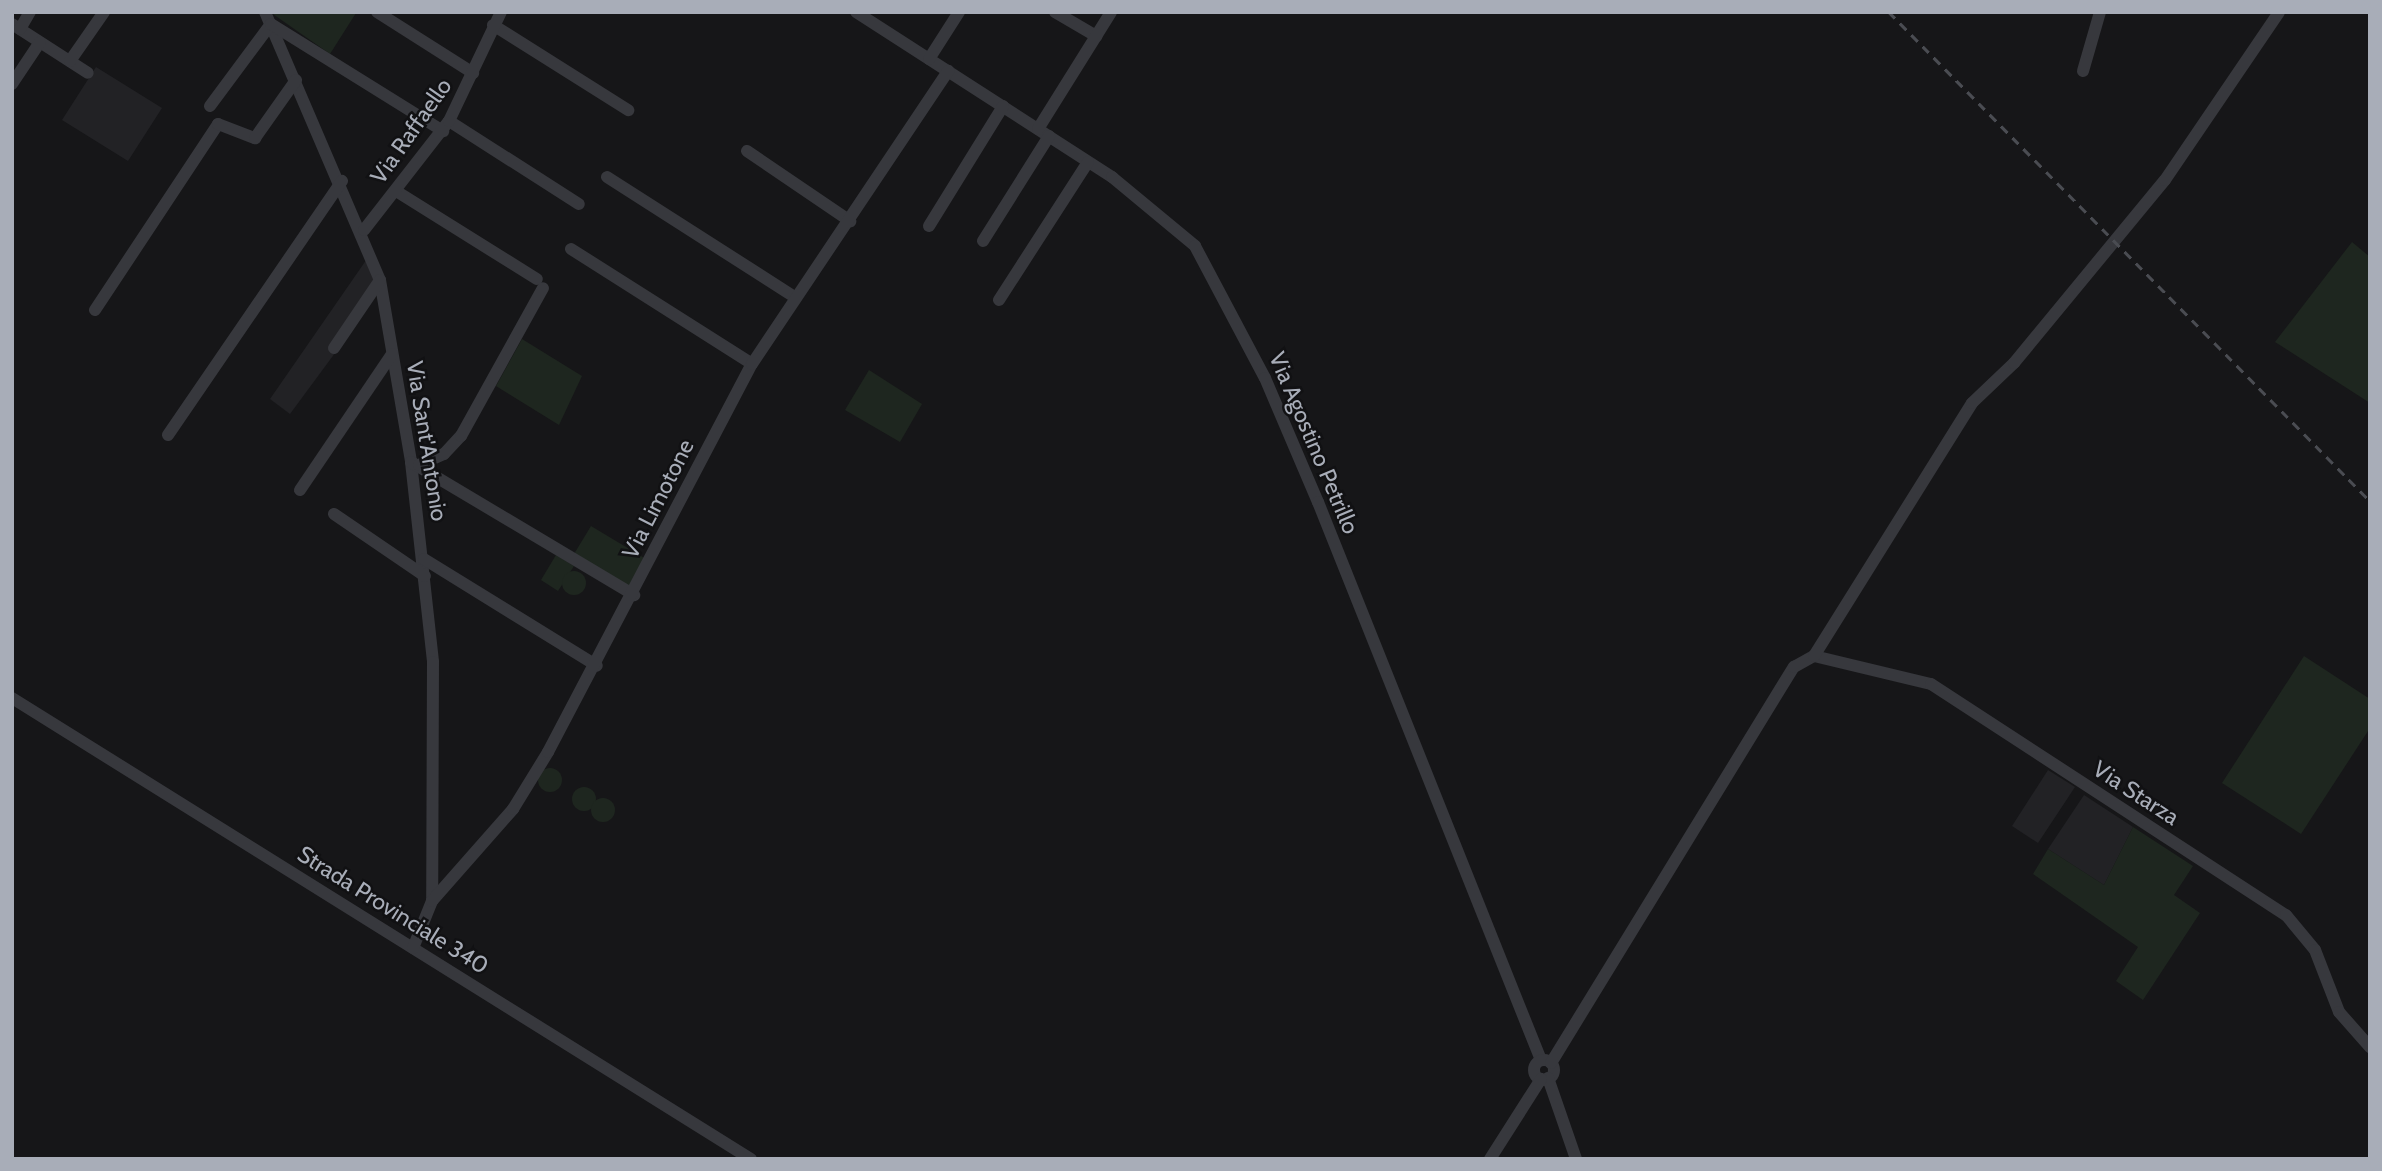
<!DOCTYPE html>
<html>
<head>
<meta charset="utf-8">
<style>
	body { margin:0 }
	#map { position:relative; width:2382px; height:1171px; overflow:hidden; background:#161618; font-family:Cabin,sans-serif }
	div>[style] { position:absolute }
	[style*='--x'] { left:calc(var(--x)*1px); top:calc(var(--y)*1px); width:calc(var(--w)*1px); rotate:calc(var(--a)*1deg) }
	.built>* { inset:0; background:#222225 }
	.green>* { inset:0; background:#1e261f }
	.round { border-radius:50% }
	.minor>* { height:12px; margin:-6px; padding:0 6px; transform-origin:6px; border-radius:6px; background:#37383d }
	.minor>.ring { margin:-6px; padding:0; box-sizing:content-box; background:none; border:12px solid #37383d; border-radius:50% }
	.rail>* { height:2.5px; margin-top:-1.25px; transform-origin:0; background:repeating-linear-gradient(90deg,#4a4c52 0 9px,transparent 0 16px) }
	span { translate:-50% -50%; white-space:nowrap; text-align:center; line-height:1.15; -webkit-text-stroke:5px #111113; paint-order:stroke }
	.street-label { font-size:23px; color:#a8adb8 }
	.frame { position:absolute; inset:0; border:14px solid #a8adb8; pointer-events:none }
</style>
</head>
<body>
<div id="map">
	<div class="built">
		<i style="clip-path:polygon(96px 67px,162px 108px,128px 161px,62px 120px)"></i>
		<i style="clip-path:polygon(369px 256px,375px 281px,335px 353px,290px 414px,270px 399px)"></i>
		<i style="clip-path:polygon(2048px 770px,2075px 787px,2038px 843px,2012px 826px)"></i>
		<i style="clip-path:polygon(2084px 795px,2133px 827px,2104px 885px,2048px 849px)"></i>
	</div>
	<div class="green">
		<i style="clip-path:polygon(270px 12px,356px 13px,330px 54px)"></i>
		<i style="clip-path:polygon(2352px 242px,2370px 257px,2370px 403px,2275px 342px)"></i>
		<i style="clip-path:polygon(522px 339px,582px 376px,559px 425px,496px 386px)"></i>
		<i style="clip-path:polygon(869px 370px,922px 404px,900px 442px,845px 410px)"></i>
		<i style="clip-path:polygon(591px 526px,646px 559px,628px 587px,574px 554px)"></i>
		<i style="clip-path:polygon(556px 555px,574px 566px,558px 591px,541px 580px)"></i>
		<i class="round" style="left:562px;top:571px;width:24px;height:24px"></i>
		<i style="clip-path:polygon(2304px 656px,2370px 699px,2370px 728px,2301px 834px,2222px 783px)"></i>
		<i class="round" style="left:538px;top:768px;width:24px;height:24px"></i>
		<i class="round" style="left:572px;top:787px;width:24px;height:24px"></i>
		<i class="round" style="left:591px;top:798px;width:24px;height:24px"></i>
		<i style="clip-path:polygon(2133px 827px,2193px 866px,2174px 895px,2200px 913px,2143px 1000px,2116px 981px,2138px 947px,2033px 874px,2048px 849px,2104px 885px)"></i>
	</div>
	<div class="minor">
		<i style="--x:265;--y:12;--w:292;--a:66.8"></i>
		<i style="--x:380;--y:280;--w:185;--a:80.3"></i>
		<i style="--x:411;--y:462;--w:201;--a:83.7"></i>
		<i style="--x:433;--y:662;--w:239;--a:90.2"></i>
		<i style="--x:377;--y:12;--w:114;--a:32.4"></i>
		<i style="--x:856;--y:12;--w:305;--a:32.8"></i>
		<i style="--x:1112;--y:177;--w:108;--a:39.7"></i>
		<i style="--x:1195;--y:246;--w:149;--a:62.1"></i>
		<i style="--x:1265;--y:378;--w:135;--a:66.9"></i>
		<i style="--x:1318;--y:502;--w:601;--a:68.22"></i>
		<i style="--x:1055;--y:12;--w:48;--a:30.3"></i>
		<i style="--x:12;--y:24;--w:90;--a:32.8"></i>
		<i style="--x:493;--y:25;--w:160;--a:32.2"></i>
		<i style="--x:20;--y:29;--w:20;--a:-60"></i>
		<i style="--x:929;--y:59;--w:56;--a:-57.4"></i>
		<i style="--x:70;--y:61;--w:60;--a:-55.2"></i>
		<i style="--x:2083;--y:71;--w:61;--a:-73.9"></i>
		<i style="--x:12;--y:84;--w:50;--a:-56.3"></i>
		<i style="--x:210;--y:106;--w:102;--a:-53.4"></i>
		<i style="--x:271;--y:24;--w:203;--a:31.9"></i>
		<i style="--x:449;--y:121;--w:154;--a:32.6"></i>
		<i style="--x:1038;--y:129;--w:138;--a:-58"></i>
		<i style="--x:747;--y:151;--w:125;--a:34.2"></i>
		<i style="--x:607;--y:177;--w:224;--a:32.6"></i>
		<i style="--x:396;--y:191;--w:166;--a:32"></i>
		<i style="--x:929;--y:226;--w:141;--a:-58.3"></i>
		<i style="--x:364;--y:230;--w:138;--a:-52.1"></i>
		<i style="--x:449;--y:121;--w:121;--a:-64.5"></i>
		<i style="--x:983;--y:241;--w:124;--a:-57.8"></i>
		<i style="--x:571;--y:249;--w:214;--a:32.4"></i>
		<i style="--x:999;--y:300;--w:164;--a:-57.2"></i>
		<i style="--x:95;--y:310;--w:223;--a:-56.5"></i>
		<i style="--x:218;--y:124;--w:40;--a:21"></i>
		<i style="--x:255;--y:138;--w:71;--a:-54.7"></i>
		<i style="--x:334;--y:348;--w:82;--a:-55.9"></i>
		<i style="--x:168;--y:435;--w:308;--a:-55.6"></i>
		<i style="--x:411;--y:462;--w:260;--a:30.8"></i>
		<i style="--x:419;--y:465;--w:27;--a:-24"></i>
		<i style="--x:444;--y:454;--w:25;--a:-47"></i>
		<i style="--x:461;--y:436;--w:169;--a:-61"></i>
		<i style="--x:300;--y:490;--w:164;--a:-55.9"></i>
		<i style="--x:334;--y:514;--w:110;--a:34.3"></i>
		<i style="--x:424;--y:559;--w:203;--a:31.7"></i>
		<i style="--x:1814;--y:656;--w:120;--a:13.5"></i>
		<i style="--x:1931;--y:684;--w:424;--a:33.1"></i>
		<i style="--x:2286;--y:915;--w:45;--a:50.4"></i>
		<i style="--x:2315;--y:950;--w:66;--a:68.8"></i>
		<i style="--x:2339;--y:1012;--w:47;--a:48.5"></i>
		<i style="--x:12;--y:698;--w:871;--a:31.96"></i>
		<i style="--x:413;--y:948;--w:51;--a:-68"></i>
		<i style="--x:432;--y:901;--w:123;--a:-48.6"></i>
		<i style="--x:513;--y:809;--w:67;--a:-58.4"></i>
		<i style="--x:548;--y:752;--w:438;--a:-62.3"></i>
		<i style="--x:752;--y:364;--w:353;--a:-56.2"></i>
		<i class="ring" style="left:1534px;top:1060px;width:8px;height:8px"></i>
		<i style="--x:1551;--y:1063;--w:465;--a:-58.5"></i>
		<i style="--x:1794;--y:667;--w:23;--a:-29"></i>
		<i style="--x:1814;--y:656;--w:298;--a:-58"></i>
		<i style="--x:1972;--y:403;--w:58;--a:-43.6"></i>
		<i style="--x:2014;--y:363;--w:237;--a:-50.5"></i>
		<i style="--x:2165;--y:180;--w:203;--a:-55.8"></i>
		<i style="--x:1548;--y:1078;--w:86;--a:70.9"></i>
		<i style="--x:1490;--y:1159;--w:95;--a:-57.5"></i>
	</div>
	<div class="rail">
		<i style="--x:1889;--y:12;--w:686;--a:45.47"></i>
	</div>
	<div class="street-label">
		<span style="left:411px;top:131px;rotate:-55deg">Via Raffaello</span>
		<span style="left:427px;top:441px;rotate:81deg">Via Sant'Antonio</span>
		<span style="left:1314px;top:443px;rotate:67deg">Via Agostino Petrillo</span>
		<span style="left:658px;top:499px;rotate:-63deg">Via Limotone</span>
		<span style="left:2136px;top:793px;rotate:33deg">Via Starza</span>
		<span style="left:393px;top:910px;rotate:32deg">Strada Provinciale 340</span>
	</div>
	<div class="frame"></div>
</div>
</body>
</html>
